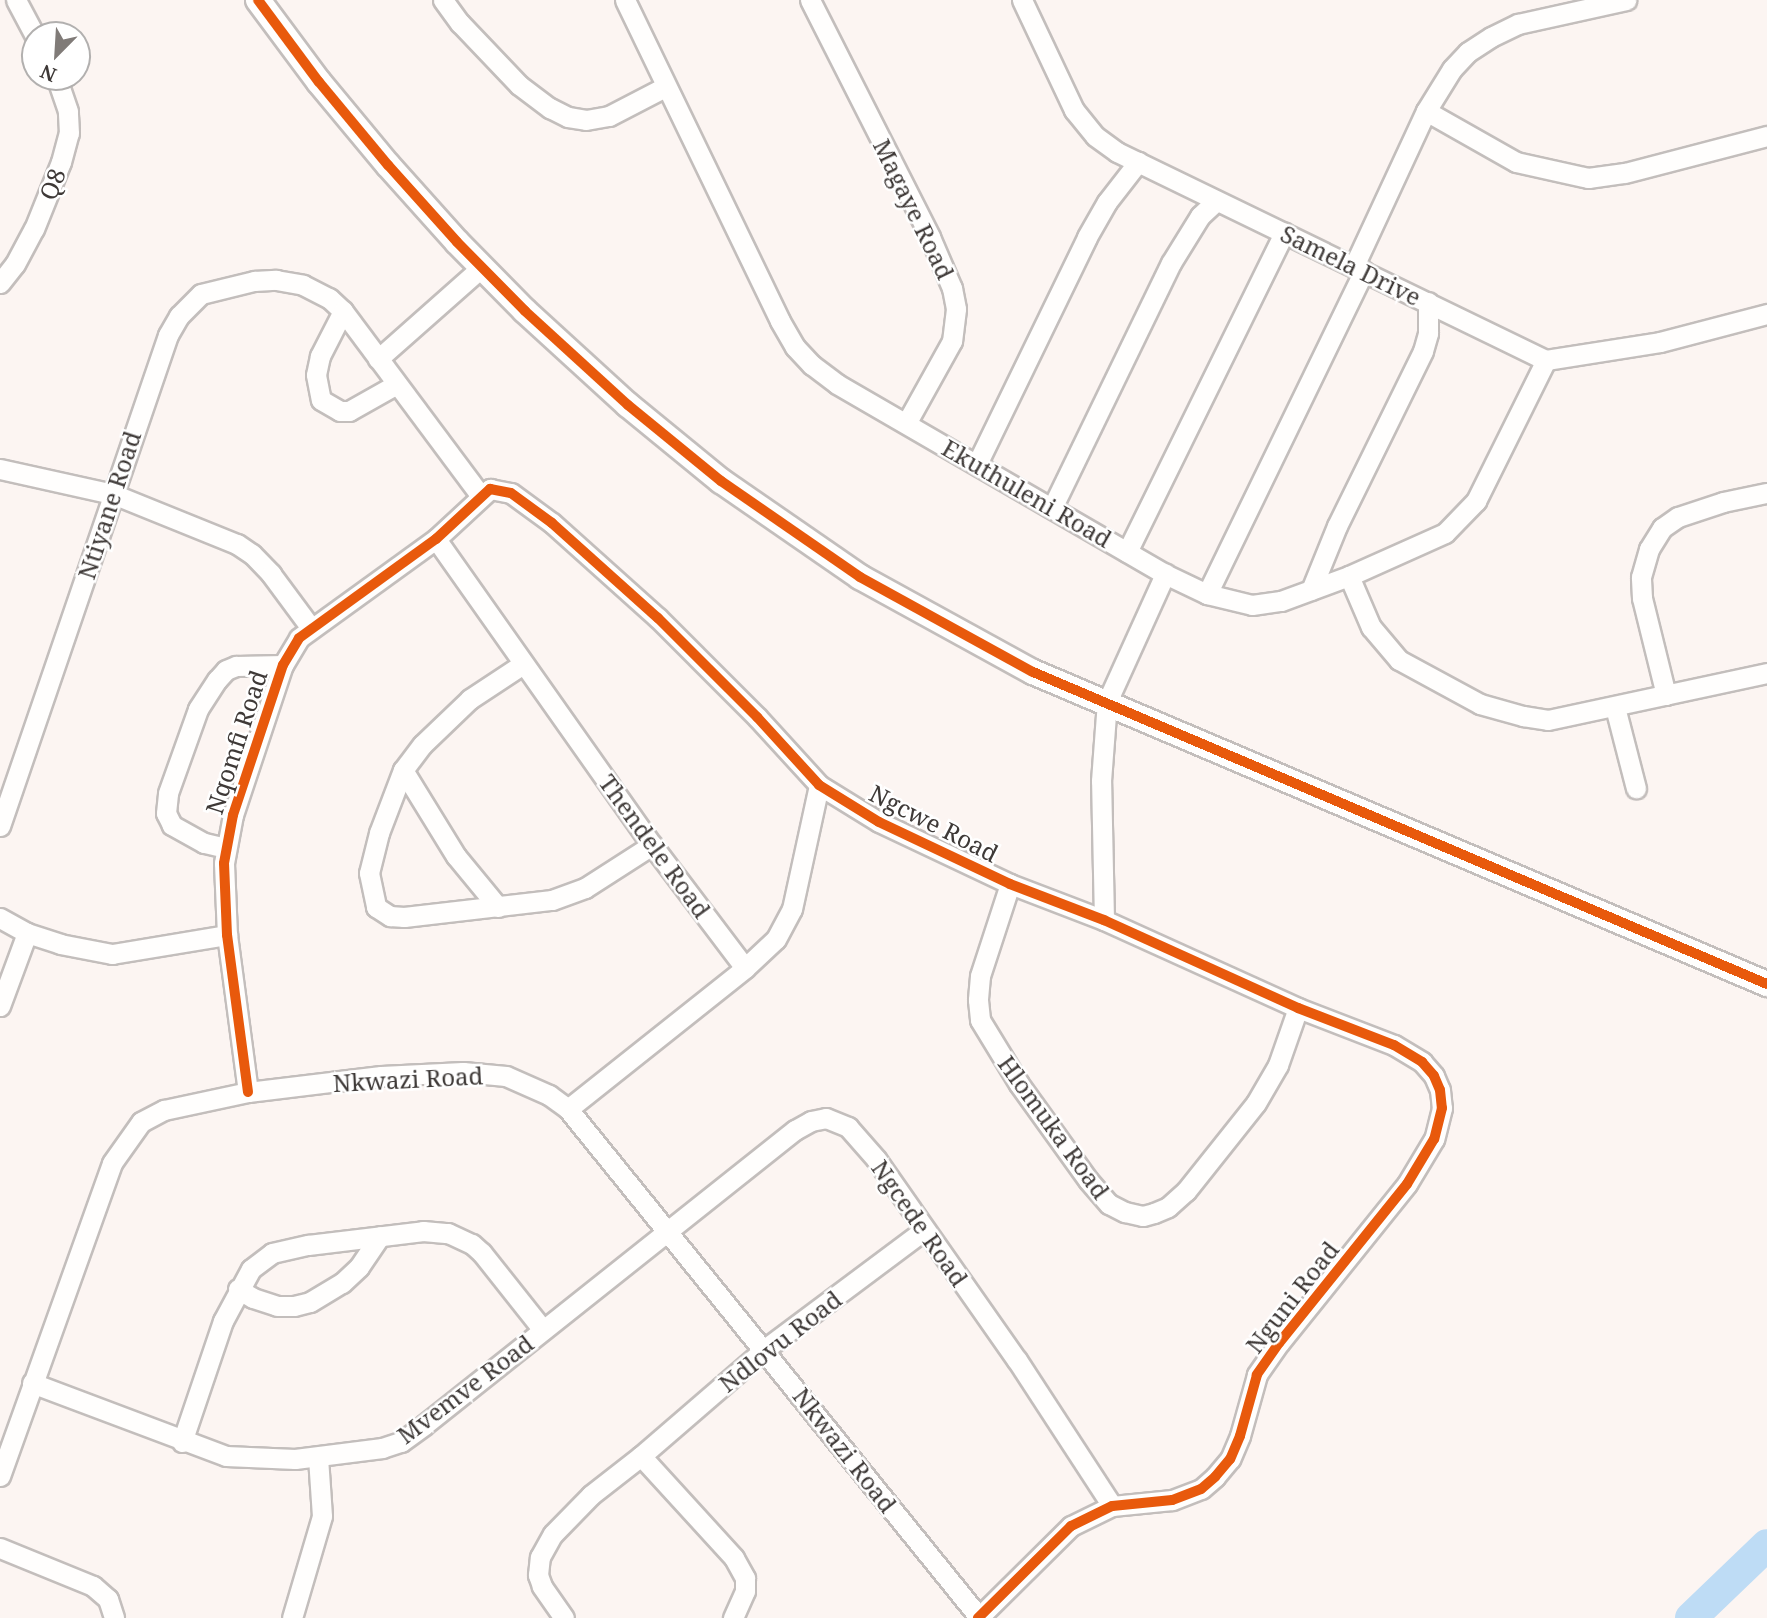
<!DOCTYPE html>
<html>
<head>
<meta charset="utf-8">
<style>
	body { margin:0 }
	#map { position:relative; width:1767px; height:1618px; overflow:hidden; background:#fcf5f2; font-family:"Noto Serif",serif }
	div>[style] { position:absolute }
	[style*='--x'] { left:calc(var(--x)*1px); top:calc(var(--y)*1px); width:calc(var(--w)*1px); rotate:calc(var(--a)*1deg) }
	.river>* { height:32px; margin:-16px; padding:0 16px; transform-origin:16px; border-radius:16px; background:#bedcf5 }
	.roads { filter:drop-shadow(2px 0 #c3bebc) drop-shadow(-2px 0 #c3bebc) drop-shadow(0 2px #c3bebc) drop-shadow(0 -2px #c3bebc) }
	.minor>* { height:19px; margin:-9.5px; padding:0 9.5px; transform-origin:9.5px; border-radius:9.5px; background:#fffefd }
	.tertiary>* { height:24px; margin:-12px; padding:0 12px; transform-origin:12px; border-radius:12px; background:#fffefd }
	.cycleway>* { height:10px; margin:-5px; padding:0 5px; transform-origin:5px; border-radius:5px; background:#e8590c }
	span { translate:-50% -50%; white-space:nowrap; text-align:center; line-height:1.15; -webkit-text-stroke:5px #fff; paint-order:stroke }
	.street-label { font-size:24px; color:#3e3937 }
	.north { position:absolute; left:21px; top:21px; width:70px; height:70px; box-sizing:border-box; background:#fff; border:2px solid #b2b0af; border-radius:50%; rotate:204deg; font-size:19px; font-weight:700; line-height:28px; text-align:center; color:#3e3937 }
	.north::after { content:''; display:block; margin:auto; width:24px; height:32px; background:#807b78; clip-path:polygon(50% 0,100% 100%,50% 72%,0 100%) }
</style>
</head>
<body>
<div id="map">
	<div class="river">
		<i style="--x:1691;--y:1618;--w:105;--a:-43.8"></i>
	</div>
	<div class="roads">
		<div class="minor">
			<i style="--x:16;--y:0;--w:40;--a:62"></i>
			<i style="--x:443;--y:0;--w:29;--a:54"></i>
			<i style="--x:460;--y:23;--w:86;--a:46.4"></i>
			<i style="--x:519;--y:85;--w:39;--a:37"></i>
			<i style="--x:550;--y:108;--w:20;--a:27"></i>
			<i style="--x:568;--y:117;--w:18;--a:9"></i>
			<i style="--x:586;--y:120;--w:23;--a:-10"></i>
			<i style="--x:609;--y:116;--w:63;--a:-27.4"></i>
			<i style="--x:625;--y:0;--w:356;--a:64.2"></i>
			<i style="--x:780;--y:321;--w:30;--a:60"></i>
			<i style="--x:795;--y:347;--w:25;--a:47"></i>
			<i style="--x:812;--y:365;--w:31;--a:37"></i>
			<i style="--x:837;--y:384;--w:379;--a:30.1"></i>
			<i style="--x:1165;--y:574;--w:47;--a:25.5"></i>
			<i style="--x:1207;--y:594;--w:46;--a:13.7"></i>
			<i style="--x:1252;--y:605;--w:29;--a:-8"></i>
			<i style="--x:1281;--y:601;--w:72;--a:-20.2"></i>
			<i style="--x:1349;--y:576;--w:105;--a:-24.1"></i>
			<i style="--x:1445;--y:533;--w:45;--a:-45.9"></i>
			<i style="--x:1476;--y:501;--w:157;--a:-63.6"></i>
			<i style="--x:810;--y:0;--w:266;--a:63.1"></i>
			<i style="--x:930;--y:237;--w:56;--a:66.7"></i>
			<i style="--x:952;--y:288;--w:21;--a:79"></i>
			<i style="--x:956;--y:309;--w:32;--a:97"></i>
			<i style="--x:952;--y:341;--w:93;--a:119.1"></i>
			<i style="--x:1022;--y:0;--w:122;--a:64.7"></i>
			<i style="--x:1074;--y:110;--w:33;--a:51"></i>
			<i style="--x:1095;--y:136;--w:27;--a:36"></i>
			<i style="--x:1117;--y:152;--w:477;--a:25.9"></i>
			<i style="--x:1546;--y:360;--w:115;--a:-9"></i>
			<i style="--x:1660;--y:342;--w:111;--a:-14.7"></i>
			<i style="--x:1426;--y:111;--w:103;--a:29.5"></i>
			<i style="--x:1516;--y:162;--w:74;--a:12.5"></i>
			<i style="--x:1588;--y:178;--w:37;--a:-8"></i>
			<i style="--x:1625;--y:173;--w:147;--a:-14.6"></i>
			<i style="--x:1354;--y:266;--w:171;--a:-65.1"></i>
			<i style="--x:1426;--y:111;--w:49;--a:-58.2"></i>
			<i style="--x:1452;--y:69;--w:23;--a:-47"></i>
			<i style="--x:1468;--y:52;--w:27;--a:-33"></i>
			<i style="--x:1491;--y:37;--w:30;--a:-26"></i>
			<i style="--x:1518;--y:24;--w:111;--a:-12.5"></i>
			<i style="--x:0;--y:283;--w:24;--a:-52"></i>
			<i style="--x:15;--y:264;--w:40;--a:-62"></i>
			<i style="--x:34;--y:229;--w:72;--a:-68.1"></i>
			<i style="--x:61;--y:162;--w:30;--a:-75"></i>
			<i style="--x:69;--y:133;--w:22;--a:-93"></i>
			<i style="--x:68;--y:111;--w:36;--a:-109"></i>
			<i style="--x:343;--y:311;--w:51;--a:117.1"></i>
			<i style="--x:320;--y:356;--w:19;--a:102"></i>
			<i style="--x:316;--y:375;--w:25;--a:79"></i>
			<i style="--x:321;--y:400;--w:22;--a:30"></i>
			<i style="--x:340;--y:411;--w:9;--a:0"></i>
			<i style="--x:349;--y:411;--w:55;--a:-29.4"></i>
			<i style="--x:378;--y:359;--w:139;--a:-41.5"></i>
			<i style="--x:977;--y:464;--w:252;--a:-64.1"></i>
			<i style="--x:1087;--y:237;--w:40;--a:-60.3"></i>
			<i style="--x:1107;--y:202;--w:51;--a:-52.2"></i>
			<i style="--x:0;--y:469;--w:116;--a:12.5"></i>
			<i style="--x:113;--y:494;--w:134;--a:22"></i>
			<i style="--x:237;--y:544;--w:18;--a:34"></i>
			<i style="--x:252;--y:554;--w:28;--a:46"></i>
			<i style="--x:271;--y:574;--w:67;--a:53.5"></i>
			<i style="--x:1052;--y:508;--w:272;--a:-64.1"></i>
			<i style="--x:1171;--y:263;--w:55;--a:-58.3"></i>
			<i style="--x:1200;--y:216;--w:22;--a:-43"></i>
			<i style="--x:436;--y:539;--w:375;--a:54.8"></i>
			<i style="--x:652;--y:845;--w:154;--a:52.9"></i>
			<i style="--x:1127;--y:552;--w:356;--a:-63.8"></i>
			<i style="--x:1349;--y:576;--w:56;--a:66.7"></i>
			<i style="--x:1371;--y:627;--w:43;--a:49.7"></i>
			<i style="--x:1399;--y:660;--w:92;--a:28.5"></i>
			<i style="--x:1480;--y:704;--w:45;--a:15.6"></i>
			<i style="--x:1523;--y:716;--w:25;--a:9"></i>
			<i style="--x:1548;--y:720;--w:224;--a:-12.1"></i>
			<i style="--x:1311;--y:590;--w:69;--a:-67.9"></i>
			<i style="--x:1337;--y:526;--w:195;--a:-63.8"></i>
			<i style="--x:1423;--y:351;--w:19;--a:-74"></i>
			<i style="--x:1428;--y:333;--w:31;--a:-90"></i>
			<i style="--x:1207;--y:594;--w:359;--a:-64.1"></i>
			<i style="--x:523;--y:664;--w:64;--a:146.6"></i>
			<i style="--x:470;--y:699;--w:66;--a:136.2"></i>
			<i style="--x:422;--y:745;--w:31;--a:127"></i>
			<i style="--x:403;--y:770;--w:67;--a:110.9"></i>
			<i style="--x:379;--y:833;--w:41;--a:104"></i>
			<i style="--x:369;--y:873;--w:35;--a:78"></i>
			<i style="--x:376;--y:907;--w:17;--a:33"></i>
			<i style="--x:390;--y:916;--w:14;--a:4"></i>
			<i style="--x:404;--y:917;--w:149;--a:-6.6"></i>
			<i style="--x:552;--y:900;--w:35;--a:-20"></i>
			<i style="--x:585;--y:888;--w:80;--a:-32.7"></i>
			<i style="--x:1666;--y:695;--w:100;--a:-103.9"></i>
			<i style="--x:1642;--y:598;--w:21;--a:-93"></i>
			<i style="--x:1641;--y:577;--w:29;--a:-74"></i>
			<i style="--x:1649;--y:549;--w:25;--a:-58"></i>
			<i style="--x:1662;--y:528;--w:19;--a:-35"></i>
			<i style="--x:1678;--y:517;--w:47;--a:-18.4"></i>
			<i style="--x:1723;--y:502;--w:44;--a:-11.8"></i>
			<i style="--x:1615;--y:707;--w:84;--a:75.5"></i>
			<i style="--x:403;--y:770;--w:101;--a:58.4"></i>
			<i style="--x:456;--y:856;--w:66;--a:50.5"></i>
			<i style="--x:0;--y:826;--w:519;--a:-71.11"></i>
			<i style="--x:168;--y:335;--w:22;--a:-60"></i>
			<i style="--x:179;--y:316;--w:31;--a:-45"></i>
			<i style="--x:201;--y:294;--w:55;--a:-13.8"></i>
			<i style="--x:254;--y:281;--w:22;--a:-3"></i>
			<i style="--x:276;--y:280;--w:27;--a:10"></i>
			<i style="--x:303;--y:285;--w:29;--a:27"></i>
			<i style="--x:329;--y:298;--w:19;--a:43"></i>
			<i style="--x:343;--y:311;--w:229;--a:53.3"></i>
			<i style="--x:226;--y:848;--w:23;--a:-167"></i>
			<i style="--x:204;--y:843;--w:37;--a:-151"></i>
			<i style="--x:172;--y:825;--w:13;--a:-117"></i>
			<i style="--x:166;--y:813;--w:20;--a:-84"></i>
			<i style="--x:168;--y:793;--w:89;--a:-70.3"></i>
			<i style="--x:198;--y:709;--w:35;--a:-57"></i>
			<i style="--x:217;--y:680;--w:13;--a:-48"></i>
			<i style="--x:226;--y:670;--w:11;--a:-22"></i>
			<i style="--x:236;--y:666;--w:47;--a:-1.2"></i>
			<i style="--x:1010;--y:884;--w:97;--a:108.1"></i>
			<i style="--x:980;--y:976;--w:24;--a:95"></i>
			<i style="--x:978;--y:1000;--w:20;--a:84"></i>
			<i style="--x:980;--y:1020;--w:75;--a:58.6"></i>
			<i style="--x:1019;--y:1084;--w:118;--a:54.3"></i>
			<i style="--x:1088;--y:1180;--w:32;--a:49"></i>
			<i style="--x:1109;--y:1204;--w:18;--a:27"></i>
			<i style="--x:1125;--y:1212;--w:18;--a:13"></i>
			<i style="--x:1143;--y:1216;--w:11;--a:-15"></i>
			<i style="--x:1154;--y:1213;--w:15;--a:-23"></i>
			<i style="--x:1168;--y:1207;--w:24;--a:-42"></i>
			<i style="--x:1186;--y:1191;--w:112;--a:-51.5"></i>
			<i style="--x:1256;--y:1103;--w:44;--a:-59.9"></i>
			<i style="--x:1278;--y:1065;--w:60;--a:-70.7"></i>
			<i style="--x:0;--y:918;--w:31;--a:29"></i>
			<i style="--x:27;--y:933;--w:35;--a:18"></i>
			<i style="--x:60;--y:944;--w:53;--a:10.9"></i>
			<i style="--x:112;--y:954;--w:117;--a:-9.4"></i>
			<i style="--x:1104;--y:920;--w:139;--a:-91.2"></i>
			<i style="--x:1101;--y:781;--w:79;--a:-85.7"></i>
			<i style="--x:1107;--y:702;--w:141;--a:-65.6"></i>
			<i style="--x:0;--y:1006;--w:78;--a:-69.7"></i>
			<i style="--x:248;--y:1092;--w:158;--a:-97.6"></i>
			<i style="--x:227;--y:935;--w:72;--a:-92.4"></i>
			<i style="--x:224;--y:863;--w:49;--a:-79.4"></i>
			<i style="--x:233;--y:815;--w:158;--a:-71.6"></i>
			<i style="--x:283;--y:665;--w:31;--a:-59"></i>
			<i style="--x:299;--y:638;--w:169;--a:-35.9"></i>
			<i style="--x:436;--y:539;--w:74;--a:-42.8"></i>
			<i style="--x:490;--y:489;--w:21;--a:11"></i>
			<i style="--x:511;--y:493;--w:51;--a:36.2"></i>
			<i style="--x:552;--y:523;--w:142;--a:41.9"></i>
			<i style="--x:658;--y:618;--w:140;--a:45"></i>
			<i style="--x:757;--y:717;--w:92;--a:47.6"></i>
			<i style="--x:819;--y:785;--w:70;--a:31.7"></i>
			<i style="--x:879;--y:822;--w:145;--a:25.3"></i>
			<i style="--x:1010;--y:884;--w:101;--a:21"></i>
			<i style="--x:1104;--y:920;--w:213;--a:24.4"></i>
			<i style="--x:1298;--y:1008;--w:103;--a:21.1"></i>
			<i style="--x:1394;--y:1045;--w:33;--a:31"></i>
			<i style="--x:1422;--y:1062;--w:18;--a:49"></i>
			<i style="--x:1434;--y:1076;--w:15;--a:67"></i>
			<i style="--x:1440;--y:1090;--w:18;--a:84"></i>
			<i style="--x:1442;--y:1108;--w:32;--a:104"></i>
			<i style="--x:1434;--y:1139;--w:52;--a:121"></i>
			<i style="--x:1407;--y:1184;--w:204;--a:128.8"></i>
			<i style="--x:1279;--y:1343;--w:39;--a:125"></i>
			<i style="--x:1257;--y:1375;--w:63;--a:105.6"></i>
			<i style="--x:1240;--y:1436;--w:25;--a:113"></i>
			<i style="--x:1230;--y:1459;--w:23;--a:130"></i>
			<i style="--x:1215;--y:1477;--w:18;--a:139"></i>
			<i style="--x:1201;--y:1489;--w:31;--a:159"></i>
			<i style="--x:1172;--y:1500;--w:60;--a:174.3"></i>
			<i style="--x:1112;--y:1506;--w:46;--a:154"></i>
			<i style="--x:1071;--y:1526;--w:131;--a:135.3"></i>
			<i style="--x:568;--y:1109;--w:226;--a:-38.5"></i>
			<i style="--x:745;--y:968;--w:42;--a:-43.1"></i>
			<i style="--x:776;--y:939;--w:34;--a:-62"></i>
			<i style="--x:792;--y:909;--w:127;--a:-77.7"></i>
			<i style="--x:238;--y:1289;--w:17;--a:31"></i>
			<i style="--x:253;--y:1298;--w:25;--a:18"></i>
			<i style="--x:277;--y:1306;--w:17;--a:0"></i>
			<i style="--x:294;--y:1306;--w:16;--a:-14"></i>
			<i style="--x:310;--y:1302;--w:37;--a:-31"></i>
			<i style="--x:342;--y:1283;--w:23;--a:-43"></i>
			<i style="--x:359;--y:1267;--w:37;--a:-56"></i>
			<i style="--x:32;--y:1383;--w:207;--a:20.6"></i>
			<i style="--x:226;--y:1456;--w:69;--a:2.5"></i>
			<i style="--x:295;--y:1459;--w:88;--a:-7.2"></i>
			<i style="--x:382;--y:1448;--w:20;--a:-18"></i>
			<i style="--x:401;--y:1442;--w:29;--a:-36"></i>
			<i style="--x:424;--y:1425;--w:474;--a:-38.5"></i>
			<i style="--x:795;--y:1130;--w:18;--a:-29"></i>
			<i style="--x:811;--y:1121;--w:15;--a:-11"></i>
			<i style="--x:826;--y:1118;--w:24;--a:22"></i>
			<i style="--x:848;--y:1127;--w:43;--a:48.8"></i>
			<i style="--x:876;--y:1159;--w:246;--a:55"></i>
			<i style="--x:1017;--y:1360;--w:174;--a:56.9"></i>
			<i style="--x:182;--y:1442;--w:128;--a:-71.3"></i>
			<i style="--x:223;--y:1321;--w:59;--a:-61.7"></i>
			<i style="--x:251;--y:1269;--w:26;--a:-37"></i>
			<i style="--x:272;--y:1253;--w:37;--a:-13"></i>
			<i style="--x:308;--y:1245;--w:116;--a:-6.9"></i>
			<i style="--x:423;--y:1231;--w:25;--a:5"></i>
			<i style="--x:448;--y:1233;--w:26;--a:25"></i>
			<i style="--x:472;--y:1244;--w:13;--a:42"></i>
			<i style="--x:482;--y:1253;--w:98;--a:51.6"></i>
			<i style="--x:641;--y:1456;--w:138;--a:47.6"></i>
			<i style="--x:734;--y:1558;--w:23;--a:61"></i>
			<i style="--x:745;--y:1578;--w:13;--a:90"></i>
			<i style="--x:745;--y:1591;--w:30;--a:114"></i>
			<i style="--x:0;--y:1476;--w:332;--a:-70.3"></i>
			<i style="--x:112;--y:1163;--w:50;--a:-54.7"></i>
			<i style="--x:141;--y:1122;--w:26;--a:-28"></i>
			<i style="--x:164;--y:1110;--w:86;--a:-12.1"></i>
			<i style="--x:248;--y:1092;--w:134;--a:-6.9"></i>
			<i style="--x:381;--y:1076;--w:82;--a:-2.8"></i>
			<i style="--x:463;--y:1072;--w:43;--a:5.3"></i>
			<i style="--x:506;--y:1076;--w:47;--a:23.8"></i>
			<i style="--x:549;--y:1095;--w:24;--a:36"></i>
			<i style="--x:568;--y:1109;--w:653;--a:51.03"></i>
			<i style="--x:0;--y:1548;--w:100;--a:22.2"></i>
			<i style="--x:93;--y:1586;--w:20;--a:41"></i>
			<i style="--x:108;--y:1599;--w:20;--a:72"></i>
			<i style="--x:292;--y:1618;--w:106;--a:-73.6"></i>
			<i style="--x:322;--y:1516;--w:59;--a:-93.9"></i>
			<i style="--x:564;--y:1618;--w:39;--a:-125"></i>
			<i style="--x:542;--y:1586;--w:12;--a:-110"></i>
			<i style="--x:538;--y:1575;--w:18;--a:-84"></i>
			<i style="--x:540;--y:1557;--w:26;--a:-61"></i>
			<i style="--x:553;--y:1534;--w:54;--a:-45.7"></i>
			<i style="--x:591;--y:1495;--w:63;--a:-38"></i>
			<i style="--x:641;--y:1456;--w:164;--a:-40.8"></i>
			<i style="--x:765;--y:1349;--w:197;--a:-36.8"></i>
		</div>
		<div class="tertiary">
			<i style="--x:258;--y:0;--w:102;--a:53.4"></i>
			<i style="--x:319;--y:82;--w:108;--a:50.3"></i>
			<i style="--x:388;--y:165;--w:103;--a:48.1"></i>
			<i style="--x:457;--y:242;--w:97;--a:45.4"></i>
			<i style="--x:525;--y:311;--w:139;--a:42.4"></i>
			<i style="--x:628;--y:405;--w:120;--a:39.3"></i>
			<i style="--x:721;--y:481;--w:169;--a:34.6"></i>
			<i style="--x:860;--y:577;--w:197;--a:28.8"></i>
			<i style="--x:1033;--y:672;--w:798;--a:23.03"></i>
		</div>
	</div>
	<div class="cycleway">
		<i style="--x:258;--y:0;--w:102;--a:53.4"></i>
		<i style="--x:319;--y:82;--w:108;--a:50.3"></i>
		<i style="--x:388;--y:165;--w:103;--a:48.1"></i>
		<i style="--x:457;--y:242;--w:97;--a:45.4"></i>
		<i style="--x:525;--y:311;--w:139;--a:42.4"></i>
		<i style="--x:628;--y:405;--w:120;--a:39.3"></i>
		<i style="--x:721;--y:481;--w:169;--a:34.6"></i>
		<i style="--x:860;--y:577;--w:197;--a:28.8"></i>
		<i style="--x:1033;--y:672;--w:798;--a:23.03"></i>
		<i style="--x:248;--y:1092;--w:158;--a:-97.6"></i>
		<i style="--x:227;--y:935;--w:72;--a:-92.4"></i>
		<i style="--x:224;--y:863;--w:49;--a:-79.4"></i>
		<i style="--x:233;--y:815;--w:158;--a:-71.6"></i>
		<i style="--x:283;--y:665;--w:31;--a:-59"></i>
		<i style="--x:299;--y:638;--w:169;--a:-35.9"></i>
		<i style="--x:436;--y:539;--w:74;--a:-42.8"></i>
		<i style="--x:490;--y:489;--w:21;--a:11"></i>
		<i style="--x:511;--y:493;--w:51;--a:36.2"></i>
		<i style="--x:552;--y:523;--w:142;--a:41.9"></i>
		<i style="--x:658;--y:618;--w:140;--a:45"></i>
		<i style="--x:757;--y:717;--w:92;--a:47.6"></i>
		<i style="--x:819;--y:785;--w:70;--a:31.7"></i>
		<i style="--x:879;--y:822;--w:145;--a:25.3"></i>
		<i style="--x:1010;--y:884;--w:101;--a:21"></i>
		<i style="--x:1104;--y:920;--w:213;--a:24.4"></i>
		<i style="--x:1298;--y:1008;--w:103;--a:21.1"></i>
		<i style="--x:1394;--y:1045;--w:33;--a:31"></i>
		<i style="--x:1422;--y:1062;--w:18;--a:49"></i>
		<i style="--x:1434;--y:1076;--w:15;--a:67"></i>
		<i style="--x:1440;--y:1090;--w:18;--a:84"></i>
		<i style="--x:1442;--y:1108;--w:32;--a:104"></i>
		<i style="--x:1434;--y:1139;--w:52;--a:121"></i>
		<i style="--x:1407;--y:1184;--w:204;--a:128.8"></i>
		<i style="--x:1279;--y:1343;--w:39;--a:125"></i>
		<i style="--x:1257;--y:1375;--w:63;--a:105.6"></i>
		<i style="--x:1240;--y:1436;--w:25;--a:113"></i>
		<i style="--x:1230;--y:1459;--w:23;--a:130"></i>
		<i style="--x:1215;--y:1477;--w:18;--a:139"></i>
		<i style="--x:1201;--y:1489;--w:31;--a:159"></i>
		<i style="--x:1172;--y:1500;--w:60;--a:174.3"></i>
		<i style="--x:1112;--y:1506;--w:46;--a:154"></i>
		<i style="--x:1071;--y:1526;--w:131;--a:135.3"></i>
	</div>
	<div class="street-label">
		<span style="left:52px;top:184px;rotate:-69deg">Q8</span>
		<span style="left:914px;top:209px;rotate:64deg">Magaye Road</span>
		<span style="left:1351px;top:265px;rotate:26deg">Samela Drive</span>
		<span style="left:1027px;top:493px;rotate:30deg">Ekuthuleni Road</span>
		<span style="left:109px;top:505px;rotate:-72deg">Ntiyane Road</span>
		<span style="left:236px;top:742px;rotate:-72deg">Nqomfi Road</span>
		<span style="left:934px;top:823px;rotate:27deg">Ngcwe Road</span>
		<span style="left:655px;top:846px;rotate:54deg">Thendele Road</span>
		<span style="left:408px;top:1079px;rotate:-3deg">Nkwazi Road</span>
		<span style="left:1054px;top:1127px;rotate:54deg">Hlomuka Road</span>
		<span style="left:920px;top:1223px;rotate:55deg">Ngcede Road</span>
		<span style="left:1292px;top:1297px;rotate:-52deg">Nguni Road</span>
		<span style="left:780px;top:1341px;rotate:-38deg">Ndlovu Road</span>
		<span style="left:465px;top:1389px;rotate:-37deg">Mvemve Road</span>
		<span style="left:845px;top:1450px;rotate:52deg">Nkwazi Road</span>
	</div>
	<div class="north">N</div>
</div>
</body>
</html>
